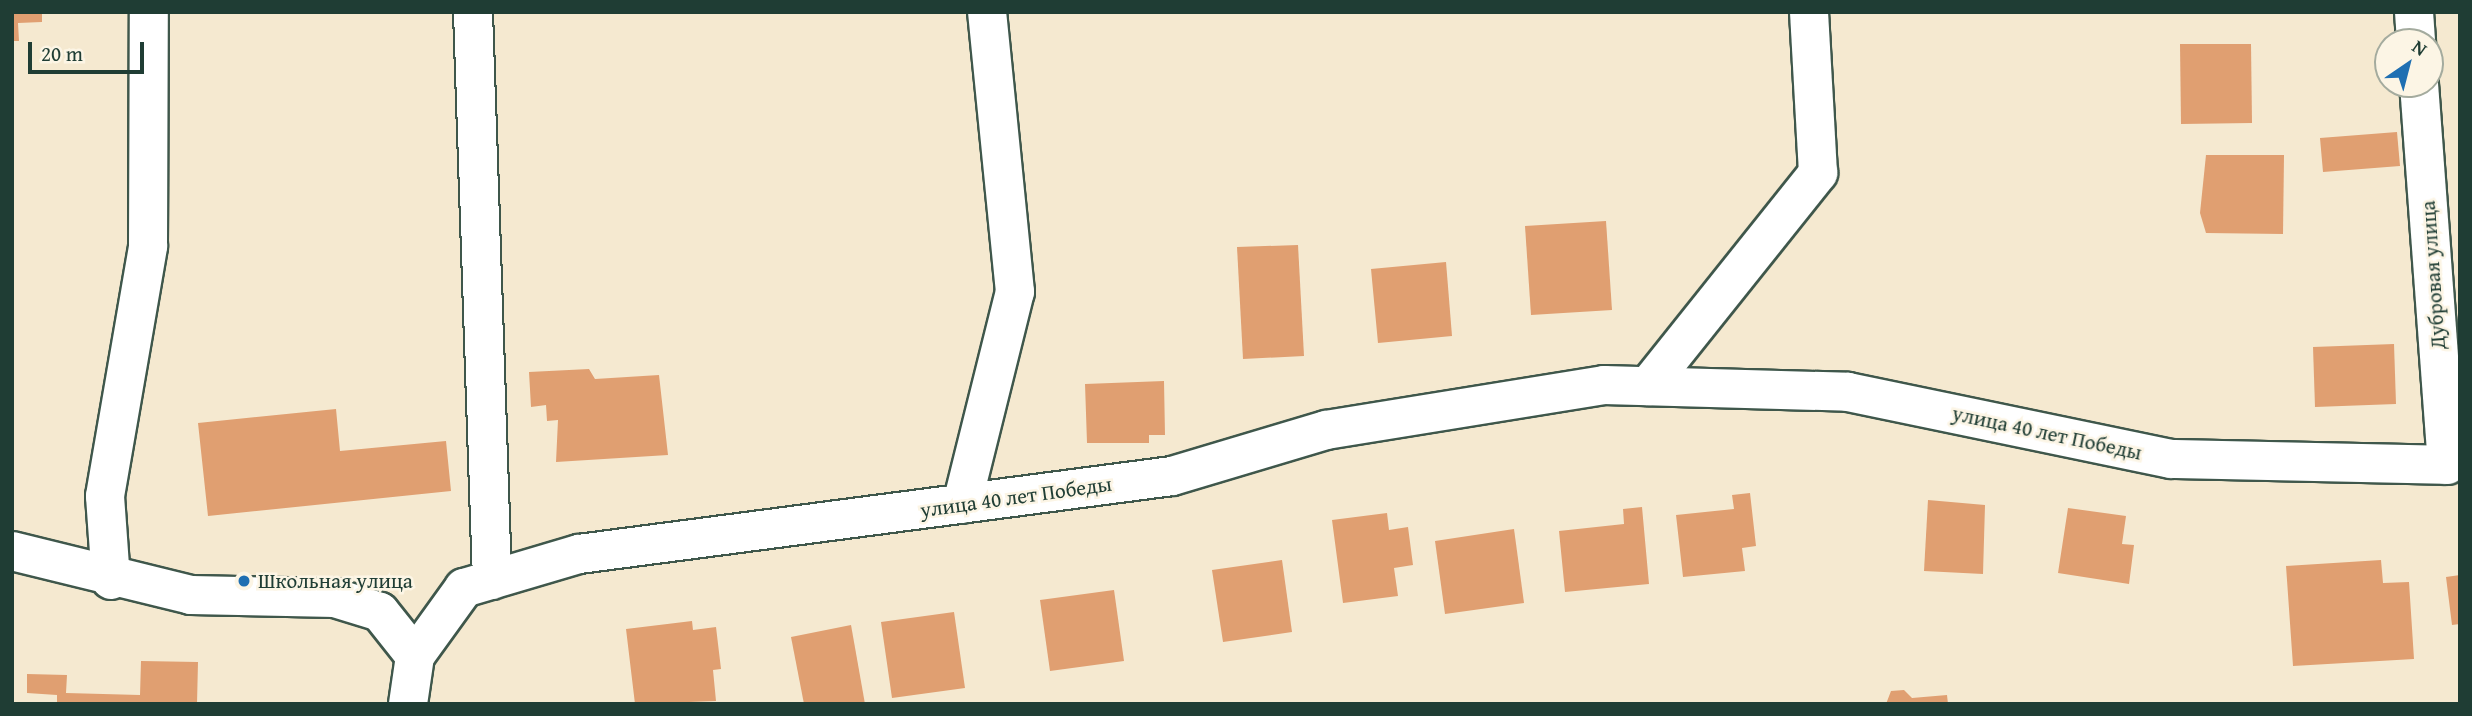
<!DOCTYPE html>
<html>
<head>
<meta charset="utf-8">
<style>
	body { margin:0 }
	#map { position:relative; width:2472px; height:716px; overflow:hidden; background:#f5e9d0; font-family:"Gentium Book Plus",serif }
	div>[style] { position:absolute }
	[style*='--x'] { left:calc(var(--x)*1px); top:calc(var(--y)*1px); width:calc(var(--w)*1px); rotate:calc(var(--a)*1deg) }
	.building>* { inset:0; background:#e09f71 }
	.roads { filter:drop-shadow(2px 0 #3f574b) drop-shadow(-2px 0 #3f574b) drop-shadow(0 2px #3f574b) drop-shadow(0 -2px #3f574b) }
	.minor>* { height:38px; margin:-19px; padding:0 19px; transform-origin:19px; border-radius:19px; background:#fff }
	.dots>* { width:19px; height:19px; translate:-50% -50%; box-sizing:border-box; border:4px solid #fcf5e5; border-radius:50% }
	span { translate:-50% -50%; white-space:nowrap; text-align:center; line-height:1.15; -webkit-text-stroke:5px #fcf5e5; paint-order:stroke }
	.street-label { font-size:21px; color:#1f3d34 }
	.poi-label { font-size:21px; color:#1f3d34 }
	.left { translate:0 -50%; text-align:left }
	.frame { position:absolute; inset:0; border:14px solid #1f3d34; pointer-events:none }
	.north { position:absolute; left:2374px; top:28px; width:70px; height:70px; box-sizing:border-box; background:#fcf5e5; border:2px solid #a4ab9e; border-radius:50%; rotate:35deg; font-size:19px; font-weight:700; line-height:28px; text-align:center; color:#1f3d34 }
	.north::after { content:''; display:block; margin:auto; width:24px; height:32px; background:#1f6fb2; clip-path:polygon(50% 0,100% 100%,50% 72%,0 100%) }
	.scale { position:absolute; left:28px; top:42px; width:116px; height:32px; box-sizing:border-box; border:4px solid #1f3d34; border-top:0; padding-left:9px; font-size:21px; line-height:24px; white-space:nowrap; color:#1f3d34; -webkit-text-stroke:5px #fcf5e5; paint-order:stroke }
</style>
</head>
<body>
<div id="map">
	<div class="building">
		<i style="clip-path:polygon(12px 12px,42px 12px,42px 22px,18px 23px,19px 41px,12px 41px)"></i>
		<i style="clip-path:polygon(2180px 44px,2251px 44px,2252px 123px,2181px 124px)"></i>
		<i style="clip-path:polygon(2397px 132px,2400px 166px,2323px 172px,2320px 138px)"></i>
		<i style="clip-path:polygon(2206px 155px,2284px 155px,2283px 234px,2206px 233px,2200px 213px)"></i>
		<i style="clip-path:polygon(1606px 221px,1612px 310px,1531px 315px,1525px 226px)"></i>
		<i style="clip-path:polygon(1298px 245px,1304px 356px,1243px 359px,1237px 247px)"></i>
		<i style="clip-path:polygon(1446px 262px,1452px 336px,1378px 343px,1371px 269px)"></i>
		<i style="clip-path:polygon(2394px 344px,2396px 404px,2315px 407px,2313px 347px)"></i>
		<i style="clip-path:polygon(589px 369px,595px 379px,659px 375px,668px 455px,556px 462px,558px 420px,547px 421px,546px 405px,531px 407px,529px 372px)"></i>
		<i style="clip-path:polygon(1164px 381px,1165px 435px,1149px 435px,1149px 443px,1087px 443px,1085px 384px)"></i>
		<i style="clip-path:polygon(336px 409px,340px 451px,446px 441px,451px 491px,208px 516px,198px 423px)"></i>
		<i style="clip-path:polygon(1750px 493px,1756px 546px,1742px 548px,1745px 571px,1683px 577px,1676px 515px,1734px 509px,1732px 495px)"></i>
		<i style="clip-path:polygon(1928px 500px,1985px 505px,1983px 574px,1924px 571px)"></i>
		<i style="clip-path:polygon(1642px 507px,1649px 584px,1565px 592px,1559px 531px,1624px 524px,1623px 509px)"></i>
		<i style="clip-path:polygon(2068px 508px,2126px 516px,2122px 544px,2134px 545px,2129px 584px,2058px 573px)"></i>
		<i style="clip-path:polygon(1387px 513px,1389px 530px,1408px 527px,1413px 565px,1394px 568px,1398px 596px,1343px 603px,1332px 520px)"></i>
		<i style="clip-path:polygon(1514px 529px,1524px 603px,1445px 614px,1435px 541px)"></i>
		<i style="clip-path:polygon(1282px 560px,1292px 632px,1223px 642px,1212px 570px)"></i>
		<i style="clip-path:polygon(2381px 560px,2383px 583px,2409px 582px,2414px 659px,2293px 666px,2286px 566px)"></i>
		<i style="clip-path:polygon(2460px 575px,2460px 624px,2452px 625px,2446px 577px)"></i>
		<i style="clip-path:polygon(1114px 590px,1124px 661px,1050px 671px,1040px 600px)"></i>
		<i style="clip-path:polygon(954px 612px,965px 688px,892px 698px,881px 622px)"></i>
		<i style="clip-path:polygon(692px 621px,693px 630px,716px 627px,721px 669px,713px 670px,716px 701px,635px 704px,626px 629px)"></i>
		<i style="clip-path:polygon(851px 625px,865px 704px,804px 704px,791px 637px)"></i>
		<i style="clip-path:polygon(141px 661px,198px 662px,197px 704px,57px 704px,57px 695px,27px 693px,27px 674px,67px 675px,66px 693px,140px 695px)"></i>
		<i style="clip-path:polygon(1904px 690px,1912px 698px,1947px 695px,1948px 704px,1886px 704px,1891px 691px)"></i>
	</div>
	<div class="roads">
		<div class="minor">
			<i style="--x:473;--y:12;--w:568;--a:88.08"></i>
			<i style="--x:2414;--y:12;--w:30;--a:86"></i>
			<i style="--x:1648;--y:386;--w:273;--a:-51.4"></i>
			<i style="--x:1818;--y:173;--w:161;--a:-93.2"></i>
			<i style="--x:962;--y:504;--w:219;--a:-76"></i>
			<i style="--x:1015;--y:292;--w:281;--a:-95.7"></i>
			<i style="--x:12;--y:551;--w:184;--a:13.8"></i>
			<i style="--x:191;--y:595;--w:144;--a:1.2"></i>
			<i style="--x:335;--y:598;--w:47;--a:17.3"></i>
			<i style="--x:380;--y:612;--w:56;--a:51.5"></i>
			<i style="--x:415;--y:656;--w:49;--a:98.3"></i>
			<i style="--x:111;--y:580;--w:84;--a:-94.1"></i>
			<i style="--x:105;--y:496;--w:254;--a:-80.2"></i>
			<i style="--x:148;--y:246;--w:234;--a:-89.8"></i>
			<i style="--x:415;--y:656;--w:84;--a:-54.2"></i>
			<i style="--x:464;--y:588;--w:120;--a:-16.5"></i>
			<i style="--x:579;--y:554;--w:598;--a:-7.49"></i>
			<i style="--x:1172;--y:476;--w:161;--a:-16.6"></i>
			<i style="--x:1326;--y:430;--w:282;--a:-9.2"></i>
			<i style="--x:1604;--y:385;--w:244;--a:1.6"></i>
			<i style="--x:1848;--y:392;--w:330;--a:11.7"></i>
			<i style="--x:2171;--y:459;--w:276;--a:1.2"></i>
			<i style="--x:2447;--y:465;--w:382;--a:-94.2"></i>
		</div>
	</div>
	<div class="dots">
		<i style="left:244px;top:581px;background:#1f6fb2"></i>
	</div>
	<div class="street-label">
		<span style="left:2433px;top:275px;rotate:-94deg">Дубровая улица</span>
		<span style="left:2047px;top:433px;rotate:12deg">улица 40 лет Победы</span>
		<span style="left:1016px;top:497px;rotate:-8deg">улица 40 лет Победы</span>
	</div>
	<div class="poi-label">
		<span class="left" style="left:258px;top:581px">Школьная улица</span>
	</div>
	<div class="frame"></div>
	<div class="north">N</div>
	<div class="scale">20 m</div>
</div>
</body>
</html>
